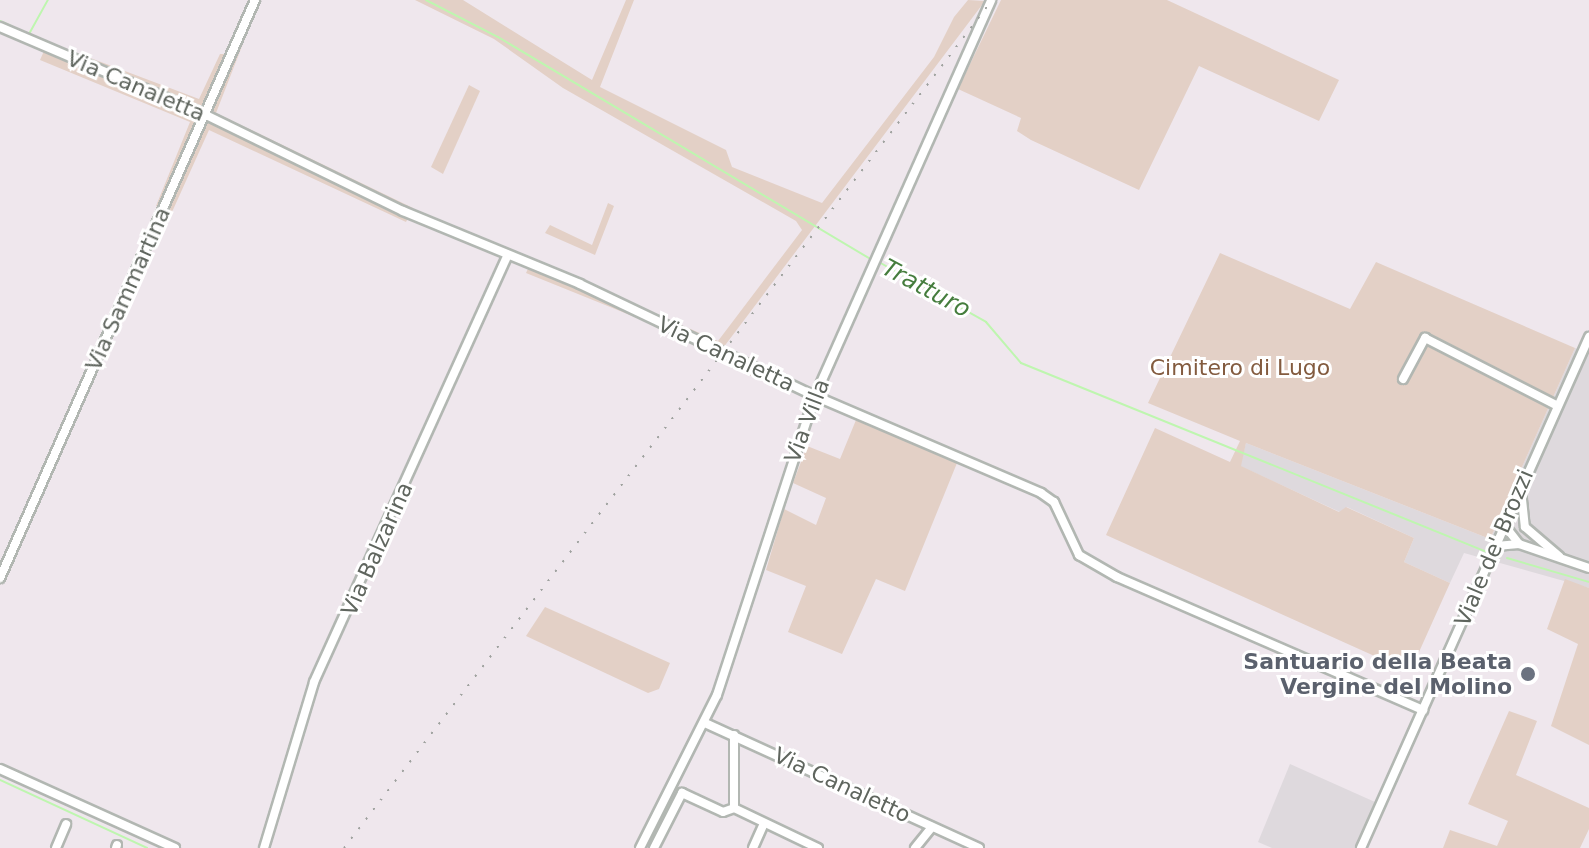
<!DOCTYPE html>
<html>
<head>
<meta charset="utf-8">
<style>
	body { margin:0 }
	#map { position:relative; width:1589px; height:848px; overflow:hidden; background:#efe7ed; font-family:"DejaVu Sans",sans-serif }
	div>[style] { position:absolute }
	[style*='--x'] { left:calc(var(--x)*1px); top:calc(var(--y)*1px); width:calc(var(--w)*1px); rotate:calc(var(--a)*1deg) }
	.industrial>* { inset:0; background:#ded9dd }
	.green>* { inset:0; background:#e3d0c6 }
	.stream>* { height:2px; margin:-1px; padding:0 1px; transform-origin:1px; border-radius:1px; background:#bef6af }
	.roads { filter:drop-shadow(2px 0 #b2b7b2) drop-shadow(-2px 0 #b2b7b2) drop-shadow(0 2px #b2b7b2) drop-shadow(0 -2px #b2b7b2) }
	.minor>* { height:8px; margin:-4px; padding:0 4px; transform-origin:4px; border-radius:4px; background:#fff }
	.rail>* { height:2px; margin-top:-1px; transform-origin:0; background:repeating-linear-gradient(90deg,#9fa29f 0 2px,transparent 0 12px) }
	.dots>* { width:22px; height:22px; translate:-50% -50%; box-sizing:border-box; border:4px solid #fff; border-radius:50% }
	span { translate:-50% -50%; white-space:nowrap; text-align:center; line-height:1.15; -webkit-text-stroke:6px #fff; paint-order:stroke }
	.street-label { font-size:22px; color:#5f655e }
	.park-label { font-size:22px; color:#835b3f }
	.worship-label { font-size:22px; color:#5b616d; font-weight:700 }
	.right { translate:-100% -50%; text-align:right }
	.water-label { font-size:24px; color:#457d3d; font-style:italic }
</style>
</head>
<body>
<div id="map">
	<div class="industrial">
		<i style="clip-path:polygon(1589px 337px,1589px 588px,1464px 553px,1450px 583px,1404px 562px,1414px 538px,1347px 507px,1340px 512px,1240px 466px,1246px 443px,1490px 539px,1575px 348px,1582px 351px)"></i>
		<i style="clip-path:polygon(1290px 764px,1375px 802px,1355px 848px,1272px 848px,1258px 842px)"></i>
	</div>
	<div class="green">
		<i style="clip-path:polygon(248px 0,260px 0,216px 113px,413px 208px,406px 222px,209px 130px,172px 212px,156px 206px,190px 122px,40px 60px,48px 42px,199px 99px,220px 54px,226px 54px)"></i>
		<i style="clip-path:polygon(415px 0,463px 0,592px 80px,626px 0,634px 0,600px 87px,726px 150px,732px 167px,822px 203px,934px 57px,954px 17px,968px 0,985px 1px,723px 348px,754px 362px,751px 376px,672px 332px,526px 273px,532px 260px,718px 341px,802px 230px,796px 221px,563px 88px,494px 39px)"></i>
		<i style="clip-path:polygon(1001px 0,1167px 0,1339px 80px,1319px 121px,1199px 66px,1139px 190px,1031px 140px,1017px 131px,1021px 118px,958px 89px)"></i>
		<i style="clip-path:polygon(469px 85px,480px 91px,443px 174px,431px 167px)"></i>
		<i style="clip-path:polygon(608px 203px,614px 206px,595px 255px,545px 233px,550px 225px,592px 245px)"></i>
		<i style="clip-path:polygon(1220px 253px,1350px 309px,1376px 262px,1575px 348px,1490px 539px,1246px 443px,1241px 466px,1339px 512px,1346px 507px,1414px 538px,1404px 562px,1450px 583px,1410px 672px,1106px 535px,1155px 428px,1230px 462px,1240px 441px,1148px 403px)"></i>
		<i style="clip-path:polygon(856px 420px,957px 463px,905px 591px,876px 579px,842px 654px,788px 632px,806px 586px,766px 570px,784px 509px,816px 525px,826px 498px,793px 483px,807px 446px,840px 459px)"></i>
		<i style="clip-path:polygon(1565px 579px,1589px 588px,1589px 745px,1551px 726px,1578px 644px,1547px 629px)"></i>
		<i style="clip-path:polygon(545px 607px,670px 663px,659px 689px,648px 693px,526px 636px)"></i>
		<i style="clip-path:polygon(1509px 711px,1537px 721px,1516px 775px,1589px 808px,1589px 829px,1580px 848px,1443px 848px,1450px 830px,1497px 846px,1508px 821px,1468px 804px)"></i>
	</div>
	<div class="stream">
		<i style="--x:426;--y:0;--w:81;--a:27.2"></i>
		<i style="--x:498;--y:37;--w:434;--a:30.8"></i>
		<i style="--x:0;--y:21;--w:12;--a:24"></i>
		<i style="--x:29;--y:34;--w:39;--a:-61"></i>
		<i style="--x:877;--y:261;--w:125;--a:29.2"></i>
		<i style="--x:986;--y:322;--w:54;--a:49.5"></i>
		<i style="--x:1021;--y:363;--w:503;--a:22.08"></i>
		<i style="--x:1507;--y:558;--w:85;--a:16.3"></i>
		<i style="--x:0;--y:780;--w:162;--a:24.8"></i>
	</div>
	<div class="roads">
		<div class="minor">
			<i style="--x:0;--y:27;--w:224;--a:23.1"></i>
			<i style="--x:206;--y:115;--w:219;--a:26"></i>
			<i style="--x:403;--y:211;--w:191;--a:22.4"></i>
			<i style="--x:580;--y:284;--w:260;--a:25.5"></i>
			<i style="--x:815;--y:396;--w:246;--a:23.2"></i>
			<i style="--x:1041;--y:493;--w:16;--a:35"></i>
			<i style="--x:1054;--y:502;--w:59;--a:64.7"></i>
			<i style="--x:1079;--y:555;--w:44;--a:30.1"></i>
			<i style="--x:1117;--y:577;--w:334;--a:23.5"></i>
			<i style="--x:1403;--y:379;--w:47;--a:-61.8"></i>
			<i style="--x:1425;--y:338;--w:149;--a:27.1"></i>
			<i style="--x:1521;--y:490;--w:37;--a:84"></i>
			<i style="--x:1525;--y:527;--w:45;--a:40.5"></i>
			<i style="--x:1505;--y:526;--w:23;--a:52"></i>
			<i style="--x:1496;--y:546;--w:23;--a:-5"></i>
			<i style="--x:1519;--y:544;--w:74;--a:18.9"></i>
			<i style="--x:0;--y:578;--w:632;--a:-66.19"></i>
			<i style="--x:705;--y:723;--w:301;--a:24.5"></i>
			<i style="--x:734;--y:735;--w:73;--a:90"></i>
			<i style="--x:734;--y:808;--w:93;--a:25.5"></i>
			<i style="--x:0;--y:769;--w:192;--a:24.3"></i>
			<i style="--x:56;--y:848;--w:26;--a:-67"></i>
			<i style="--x:116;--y:848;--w:3;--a:-72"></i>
			<i style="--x:264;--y:848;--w:173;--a:-73.2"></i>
			<i style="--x:314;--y:682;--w:469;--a:-65.6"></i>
			<i style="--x:640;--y:848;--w:171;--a:-63.3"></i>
			<i style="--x:717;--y:695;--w:315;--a:-71.9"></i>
			<i style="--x:815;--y:396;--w:433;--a:-66"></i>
			<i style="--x:654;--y:848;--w:62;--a:-63"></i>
			<i style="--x:682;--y:793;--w:45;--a:24.9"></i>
			<i style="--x:723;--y:812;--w:12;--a:-20"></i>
			<i style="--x:753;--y:848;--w:27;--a:-66"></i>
			<i style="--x:915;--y:848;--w:27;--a:-51"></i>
			<i style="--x:1361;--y:848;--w:560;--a:-65.95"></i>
		</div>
	</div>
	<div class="rail">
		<i style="--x:344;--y:848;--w:1067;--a:-52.61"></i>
	</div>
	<div class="dots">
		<i style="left:1528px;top:674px;background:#6b7280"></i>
	</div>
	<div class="street-label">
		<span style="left:136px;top:86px;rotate:23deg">Via Canaletta</span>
		<span style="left:128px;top:289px;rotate:-66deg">Via Sammartina</span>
		<span style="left:726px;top:354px;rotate:25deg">Via Canaletta</span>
		<span style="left:807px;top:421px;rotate:-69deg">Via Villa</span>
		<span style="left:1494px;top:548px;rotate:-67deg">Viale de' Brozzi</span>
		<span style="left:377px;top:549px;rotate:-66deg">Via Balzarina</span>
		<span style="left:842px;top:785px;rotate:25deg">Via Canaletto</span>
	</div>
	<div class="park-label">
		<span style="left:1240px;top:368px">Cimitero di Lugo</span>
	</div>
	<div class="worship-label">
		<span class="right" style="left:1512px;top:674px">Santuario della Beata<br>Vergine del Molino</span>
	</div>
	<div class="water-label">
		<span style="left:926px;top:289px;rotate:28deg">Tratturo</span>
	</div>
</div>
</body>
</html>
